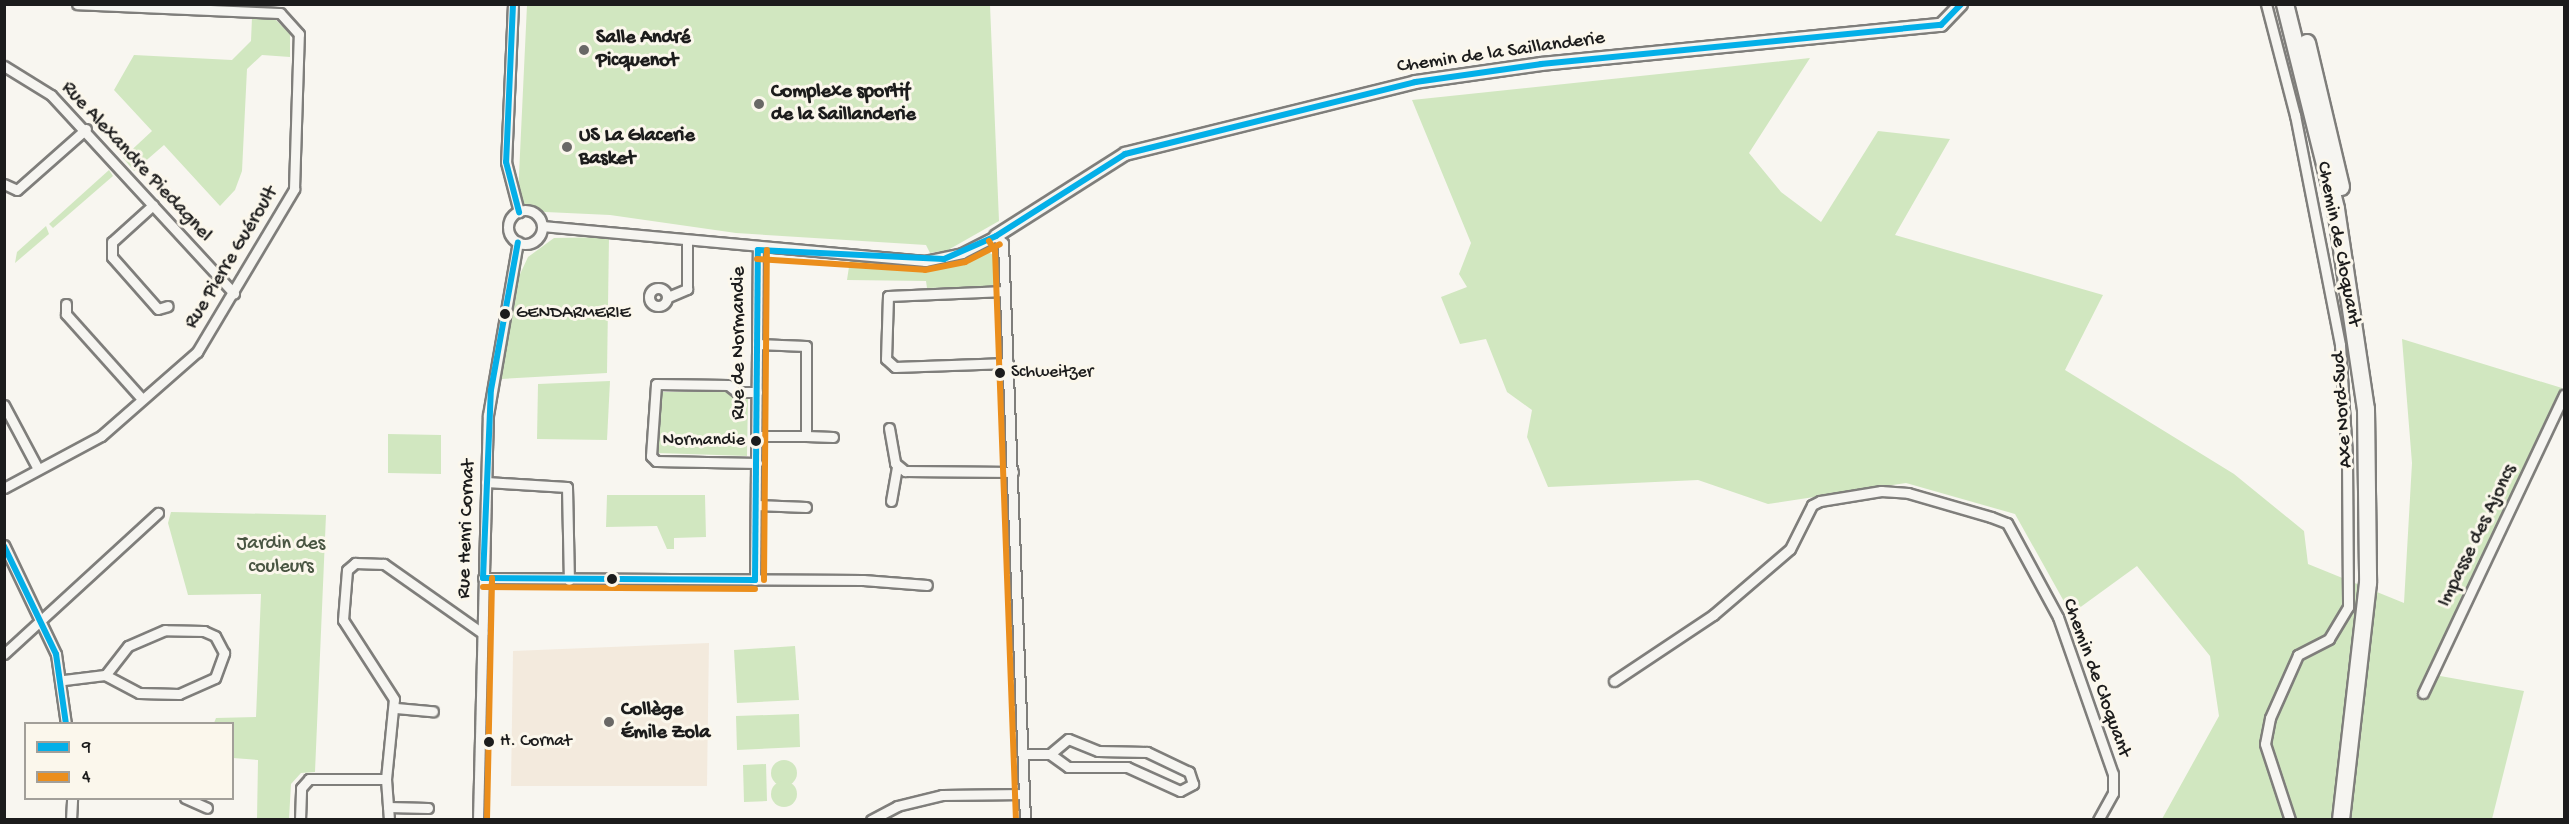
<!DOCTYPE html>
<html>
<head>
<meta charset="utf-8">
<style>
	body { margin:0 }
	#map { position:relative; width:2569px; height:824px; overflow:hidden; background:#f8f6f0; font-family:"Gochi Hand",sans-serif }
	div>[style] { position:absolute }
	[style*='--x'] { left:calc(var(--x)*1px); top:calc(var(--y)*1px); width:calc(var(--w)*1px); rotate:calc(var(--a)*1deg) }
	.built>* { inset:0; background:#f3eadd }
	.green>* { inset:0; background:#d1e7c0 }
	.round { border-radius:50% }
	.roads { filter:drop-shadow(2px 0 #7f7e7b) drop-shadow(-2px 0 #7f7e7b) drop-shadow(0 2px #7f7e7b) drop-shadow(0 -2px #7f7e7b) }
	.minor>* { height:9px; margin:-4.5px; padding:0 4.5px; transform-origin:4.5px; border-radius:4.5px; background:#f6f5f1 }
	.minor>.ring { margin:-4.5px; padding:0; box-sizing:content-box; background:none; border:9px solid #f6f5f1; border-radius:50% }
	.tertiary>* { height:12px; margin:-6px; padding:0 6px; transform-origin:6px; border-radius:6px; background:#f6f5f1 }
	.trunk>* { height:16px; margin:-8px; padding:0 8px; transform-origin:8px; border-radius:8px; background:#f6f5f1 }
	.bus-1>* { height:6px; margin:-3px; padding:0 3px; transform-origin:3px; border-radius:3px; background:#03afe8 }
	.bus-2>* { height:6px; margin:-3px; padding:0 3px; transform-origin:3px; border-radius:3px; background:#eb8e1c }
	.dots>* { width:16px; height:16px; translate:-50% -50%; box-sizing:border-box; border:3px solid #fbf7ec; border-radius:50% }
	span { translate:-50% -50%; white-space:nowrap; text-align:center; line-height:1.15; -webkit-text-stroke:6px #fbf7ec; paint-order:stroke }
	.bus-label { font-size:18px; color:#1c1c1c }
	.left { translate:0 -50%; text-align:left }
	.right { translate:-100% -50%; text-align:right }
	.poi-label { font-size:20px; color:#1c1c1c; font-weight:700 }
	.street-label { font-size:20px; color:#1c1c1c }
	.park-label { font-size:20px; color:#495542 }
	.frame { position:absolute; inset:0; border:6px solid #1c1c1c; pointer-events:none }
	.legend { position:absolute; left:24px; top:722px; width:210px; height:78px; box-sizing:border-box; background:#fbf7ec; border:2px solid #a29f99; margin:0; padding:8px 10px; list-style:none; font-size:18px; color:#1c1c1c }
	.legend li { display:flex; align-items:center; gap:12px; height:30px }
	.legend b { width:30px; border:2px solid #a29f99 }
</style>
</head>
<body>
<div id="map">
	<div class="built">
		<i style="clip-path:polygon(709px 643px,707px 786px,511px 786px,513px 651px)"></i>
	</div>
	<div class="green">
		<i style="clip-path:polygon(527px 5px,990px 5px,999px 221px,948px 250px,930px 253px,926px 245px,736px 233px,610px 215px,524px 211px,518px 196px)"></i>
		<i style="clip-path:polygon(252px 17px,274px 18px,290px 34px,290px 57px,262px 55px,247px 69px,242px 171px,235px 190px,220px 206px,164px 145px,134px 171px,123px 158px,152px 131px,114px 90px,134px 55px,232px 60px,251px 41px)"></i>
		<i style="clip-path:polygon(1810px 58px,1749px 153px,1781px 192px,1821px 222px,1878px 131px,1950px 139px,1895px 235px,2103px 295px,2065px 370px,2234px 474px,2304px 531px,2308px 564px,2404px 603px,2412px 463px,2402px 339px,2562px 388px,2429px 674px,2524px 691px,2492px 819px,2162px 819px,2219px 716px,2210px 656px,2137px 566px,2071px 614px,2015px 514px,1906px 483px,1768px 504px,1698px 480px,1548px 487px,1527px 437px,1532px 410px,1507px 392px,1486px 339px,1460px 344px,1441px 297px,1467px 287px,1459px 274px,1471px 243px,1412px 100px)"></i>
		<i style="clip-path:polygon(109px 170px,113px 176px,53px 228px,49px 224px)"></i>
		<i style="clip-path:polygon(46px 226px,49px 234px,15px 263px,17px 252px)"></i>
		<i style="clip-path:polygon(609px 237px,607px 373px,501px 379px,514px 287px,528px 257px,554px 238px)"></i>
		<i style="clip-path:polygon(986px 251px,999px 258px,999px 286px,927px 288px,926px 281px,847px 280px,850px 260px,946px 265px)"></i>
		<i style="clip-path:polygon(610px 381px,607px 440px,537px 439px,538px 384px)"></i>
		<i style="clip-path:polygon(659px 392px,729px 392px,737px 399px,748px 398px,747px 456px,658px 453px)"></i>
		<i style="clip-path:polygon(388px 434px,441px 435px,441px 474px,388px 473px)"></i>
		<i style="clip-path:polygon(607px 495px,705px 495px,706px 537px,674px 538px,674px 549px,667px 549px,657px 526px,606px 527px)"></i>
		<i style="clip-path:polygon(171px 512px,326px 515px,315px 772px,301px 773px,291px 784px,289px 819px,257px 819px,258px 760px,233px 758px,232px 724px,214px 723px,216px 718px,256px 717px,261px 594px,188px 595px,168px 523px)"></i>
		<i style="clip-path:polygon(795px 646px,799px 700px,737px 703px,734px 650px)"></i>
		<i style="clip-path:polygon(799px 714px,800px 747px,737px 750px,736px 716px)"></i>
		<i class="round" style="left:771px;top:760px;width:26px;height:26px"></i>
		<i style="clip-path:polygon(766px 764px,767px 801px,744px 802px,743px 765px)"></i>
		<i class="round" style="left:771px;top:781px;width:26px;height:26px"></i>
	</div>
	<div class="roads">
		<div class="minor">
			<i style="--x:513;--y:4;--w:158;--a:92.5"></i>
			<i style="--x:506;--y:162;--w:52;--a:75.4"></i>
			<i style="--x:2266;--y:4;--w:115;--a:75.4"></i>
			<i style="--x:2295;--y:115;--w:234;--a:78.9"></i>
			<i style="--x:2340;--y:345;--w:112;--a:86.4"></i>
			<i style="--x:2347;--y:457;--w:150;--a:89.6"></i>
			<i style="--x:2348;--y:607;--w:37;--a:121"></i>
			<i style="--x:2329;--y:639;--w:35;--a:153"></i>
			<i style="--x:2298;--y:655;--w:69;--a:114"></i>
			<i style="--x:2270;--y:718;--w:26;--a:101"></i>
			<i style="--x:2265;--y:744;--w:80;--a:71.8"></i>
			<i style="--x:4;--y:66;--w:55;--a:31.7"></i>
			<i style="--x:51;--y:95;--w:270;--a:47.3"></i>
			<i style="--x:4;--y:184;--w:14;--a:25"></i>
			<i style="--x:17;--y:190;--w:92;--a:-41.5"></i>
			<i style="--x:153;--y:205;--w:55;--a:137.9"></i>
			<i style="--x:112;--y:242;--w:15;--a:90"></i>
			<i style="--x:112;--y:257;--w:69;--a:48.5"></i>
			<i style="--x:158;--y:309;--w:10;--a:-17"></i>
			<i class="ring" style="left:508px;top:210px;width:25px;height:25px"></i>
			<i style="--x:542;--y:226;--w:385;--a:5.2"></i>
			<i style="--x:925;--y:261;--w:38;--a:-12"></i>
			<i style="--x:962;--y:253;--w:38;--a:-27"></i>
			<i style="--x:996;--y:236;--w:10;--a:45"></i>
			<i style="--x:1003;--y:243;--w:577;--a:87.82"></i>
			<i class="ring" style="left:649px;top:288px;width:9px;height:9px"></i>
			<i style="--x:1005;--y:291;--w:117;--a:177.6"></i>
			<i style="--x:888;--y:296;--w:63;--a:91.8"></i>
			<i style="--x:886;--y:359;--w:12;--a:42"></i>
			<i style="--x:895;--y:367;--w:113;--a:-2"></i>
			<i style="--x:668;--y:297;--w:21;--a:-23"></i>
			<i style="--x:687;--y:289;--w:47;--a:-90"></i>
			<i style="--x:66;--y:304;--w:10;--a:90"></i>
			<i style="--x:66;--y:314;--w:114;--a:48.2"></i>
			<i style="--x:757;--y:344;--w:49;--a:2.3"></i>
			<i style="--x:806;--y:346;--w:90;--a:90"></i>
			<i style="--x:806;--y:436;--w:49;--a:180"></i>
			<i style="--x:4;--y:405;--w:72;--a:62"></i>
			<i style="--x:889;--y:428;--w:36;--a:80"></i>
			<i style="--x:895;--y:463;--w:13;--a:39"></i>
			<i style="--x:905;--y:471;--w:108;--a:0.5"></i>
			<i style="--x:806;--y:436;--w:27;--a:2"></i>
			<i style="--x:757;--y:463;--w:101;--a:-178.9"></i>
			<i style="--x:656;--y:461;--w:7;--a:-135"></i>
			<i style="--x:651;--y:456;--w:72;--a:-86"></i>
			<i style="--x:656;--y:384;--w:72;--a:0.8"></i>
			<i style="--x:728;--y:385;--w:11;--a:38"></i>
			<i style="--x:737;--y:392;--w:20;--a:0"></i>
			<i style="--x:486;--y:482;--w:81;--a:3.5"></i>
			<i style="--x:567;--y:487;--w:93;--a:88.8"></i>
			<i style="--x:4;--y:488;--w:110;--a:-28.2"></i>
			<i style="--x:101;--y:436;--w:128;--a:-41.2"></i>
			<i style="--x:197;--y:352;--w:190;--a:-59.2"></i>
			<i style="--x:294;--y:189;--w:155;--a:-88.2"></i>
			<i style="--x:299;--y:34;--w:28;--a:-132"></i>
			<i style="--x:280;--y:13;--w:203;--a:-177.5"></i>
			<i style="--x:891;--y:501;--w:36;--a:-80"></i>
			<i style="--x:756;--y:505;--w:50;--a:2.3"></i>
			<i style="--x:4;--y:545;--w:121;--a:64.5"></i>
			<i style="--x:56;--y:654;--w:71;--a:81.9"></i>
			<i style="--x:483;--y:578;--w:380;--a:0.3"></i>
			<i style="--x:863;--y:580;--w:64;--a:4.5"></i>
			<i style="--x:755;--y:580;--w:330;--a:-89.5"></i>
			<i style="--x:4;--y:654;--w:209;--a:-42.5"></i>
			<i style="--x:64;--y:680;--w:41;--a:-7"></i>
			<i style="--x:105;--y:675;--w:38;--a:28"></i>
			<i style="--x:139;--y:693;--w:40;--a:1.4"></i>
			<i style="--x:179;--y:694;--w:39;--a:-24"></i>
			<i style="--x:215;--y:678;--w:27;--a:-70"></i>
			<i style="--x:224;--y:653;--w:19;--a:-118"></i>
			<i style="--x:215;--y:636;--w:12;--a:-156"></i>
			<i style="--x:204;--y:631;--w:39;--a:-179"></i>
			<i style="--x:165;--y:630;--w:40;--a:156.6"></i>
			<i style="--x:128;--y:646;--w:37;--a:128"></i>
			<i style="--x:1614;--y:681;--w:119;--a:-33.7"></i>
			<i style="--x:1713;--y:615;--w:101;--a:-40.6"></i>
			<i style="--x:1790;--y:549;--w:49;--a:-63.4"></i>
			<i style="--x:1812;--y:505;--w:9;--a:-27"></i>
			<i style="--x:1820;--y:501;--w:62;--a:-9.3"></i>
			<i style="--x:1881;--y:491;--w:27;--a:4"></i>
			<i style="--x:1908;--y:493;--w:86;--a:16.1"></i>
			<i style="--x:1991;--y:517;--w:17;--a:21"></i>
			<i style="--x:2007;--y:523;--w:107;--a:61.5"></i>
			<i style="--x:2058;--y:617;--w:166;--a:70.7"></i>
			<i style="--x:2113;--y:774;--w:19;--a:90"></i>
			<i style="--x:2113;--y:793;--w:31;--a:119"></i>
			<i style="--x:2423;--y:693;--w:330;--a:-64.7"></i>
			<i style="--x:395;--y:708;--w:38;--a:5"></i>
			<i style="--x:1024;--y:754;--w:26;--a:0"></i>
			<i style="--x:1050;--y:754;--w:22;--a:36"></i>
			<i style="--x:1068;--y:767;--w:59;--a:0"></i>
			<i style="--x:1127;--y:767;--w:58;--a:24.4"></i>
			<i style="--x:1180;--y:791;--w:15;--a:-28"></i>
			<i style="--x:1193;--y:784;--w:13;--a:-108"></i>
			<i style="--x:1189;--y:772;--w:47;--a:-154.5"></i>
			<i style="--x:1147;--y:752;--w:49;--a:-178.8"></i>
			<i style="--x:1098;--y:751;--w:32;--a:-158"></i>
			<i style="--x:1068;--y:739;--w:23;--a:140"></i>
			<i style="--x:185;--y:798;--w:24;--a:24"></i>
			<i style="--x:388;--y:807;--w:40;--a:1.4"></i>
			<i style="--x:71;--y:820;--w:22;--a:-87"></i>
			<i style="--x:300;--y:820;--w:32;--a:-88"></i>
			<i style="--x:301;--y:788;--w:12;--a:-48"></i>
			<i style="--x:309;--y:779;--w:77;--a:0"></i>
			<i style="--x:389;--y:820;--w:41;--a:-94.2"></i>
			<i style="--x:386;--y:779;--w:80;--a:-84.3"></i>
			<i style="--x:394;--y:699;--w:94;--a:-122.8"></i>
			<i style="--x:343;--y:620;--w:50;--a:-85.4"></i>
			<i style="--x:347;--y:570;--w:11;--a:-41"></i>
			<i style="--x:355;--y:563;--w:29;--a:2"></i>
			<i style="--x:384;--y:564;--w:120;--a:35.1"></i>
			<i style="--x:478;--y:820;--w:405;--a:-88.6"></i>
			<i style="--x:488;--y:415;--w:176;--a:-80.2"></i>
			<i style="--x:871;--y:820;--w:30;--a:-28"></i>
			<i style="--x:897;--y:806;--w:46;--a:-13.7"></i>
			<i style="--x:942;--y:795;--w:82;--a:-0.7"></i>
		</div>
		<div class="tertiary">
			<i style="--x:996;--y:236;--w:153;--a:-32.4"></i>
			<i style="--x:1125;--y:154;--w:299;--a:-13.9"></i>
			<i style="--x:1415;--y:82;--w:127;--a:-8.1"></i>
			<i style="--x:1541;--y:64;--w:402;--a:-5.6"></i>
			<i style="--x:1941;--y:25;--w:29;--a:-46"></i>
		</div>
		<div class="trunk">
			<i style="--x:2285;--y:4;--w:211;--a:76"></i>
			<i style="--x:2336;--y:209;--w:202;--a:81.5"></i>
			<i style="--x:2366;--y:409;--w:174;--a:89.3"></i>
			<i style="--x:2368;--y:583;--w:239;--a:96.5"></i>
			<i style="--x:2307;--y:43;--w:148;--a:76.7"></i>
		</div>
	</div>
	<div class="bus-1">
		<i style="--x:513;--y:4;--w:158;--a:92.5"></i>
		<i style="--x:506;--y:162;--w:52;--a:75.4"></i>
		<i style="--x:758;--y:250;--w:186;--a:2.8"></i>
		<i style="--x:944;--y:259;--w:57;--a:-23.9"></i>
		<i style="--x:996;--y:236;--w:153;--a:-32.4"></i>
		<i style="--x:1125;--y:154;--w:299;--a:-13.9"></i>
		<i style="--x:1415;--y:82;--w:127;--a:-8.1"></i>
		<i style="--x:1541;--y:64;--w:402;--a:-5.6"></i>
		<i style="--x:1941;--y:25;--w:29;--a:-46"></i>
		<i style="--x:4;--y:546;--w:120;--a:64.3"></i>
		<i style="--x:56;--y:654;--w:71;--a:81.9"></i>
		<i style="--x:483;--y:578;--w:188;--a:-87.6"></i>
		<i style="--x:491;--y:390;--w:150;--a:-79.7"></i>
		<i style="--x:483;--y:578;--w:272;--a:0.4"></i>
		<i style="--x:755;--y:580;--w:330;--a:-89.5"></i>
	</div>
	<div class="bus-2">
		<i style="--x:989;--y:241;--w:12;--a:59"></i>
		<i style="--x:995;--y:251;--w:569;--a:87.89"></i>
		<i style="--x:757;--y:259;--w:168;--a:3.7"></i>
		<i style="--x:925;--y:270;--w:41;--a:-11.3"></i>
		<i style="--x:965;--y:262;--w:39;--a:-27"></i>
		<i style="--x:764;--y:580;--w:330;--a:-89.5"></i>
		<i style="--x:483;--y:587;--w:272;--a:0.4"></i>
		<i style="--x:487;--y:820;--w:242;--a:-88.8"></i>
	</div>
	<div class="dots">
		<i style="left:584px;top:50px;background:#696866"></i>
		<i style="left:759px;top:104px;background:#696866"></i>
		<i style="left:567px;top:147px;background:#696866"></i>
		<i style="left:505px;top:314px;background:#1c1c1c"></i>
		<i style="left:1000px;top:373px;background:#1c1c1c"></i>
		<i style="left:756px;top:441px;background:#1c1c1c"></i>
		<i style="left:612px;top:579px;background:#1c1c1c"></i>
		<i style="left:609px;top:722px;background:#696866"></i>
		<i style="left:489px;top:742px;background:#1c1c1c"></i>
	</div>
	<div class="bus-label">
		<span class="left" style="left:516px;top:314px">GENDARMERIE</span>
		<span class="left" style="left:1011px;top:373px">Schweitzer</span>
		<span class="right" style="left:745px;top:441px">Normandie</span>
		<span class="left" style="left:500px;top:742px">H. Cornat</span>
	</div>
	<div class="poi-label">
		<span class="left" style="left:596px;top:50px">Salle André<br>Picquenot</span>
		<span class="left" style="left:771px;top:104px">Complexe sportif<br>de la Saillanderie</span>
		<span class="left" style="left:579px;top:148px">US La Glacerie<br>Basket</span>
		<span class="left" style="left:621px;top:722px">Collège<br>Émile Zola</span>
	</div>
	<div class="street-label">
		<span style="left:1501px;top:53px;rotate:-8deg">Chemin de la Saillanderie</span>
		<span style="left:136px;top:162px;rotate:47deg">Rue Alexandre Piedagnel</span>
		<span style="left:2338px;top:244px;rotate:79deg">Chemin de Cloquant</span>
		<span style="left:232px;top:258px;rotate:-59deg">Rue Pierre Guéroult</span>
		<span style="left:739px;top:343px;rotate:-90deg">Rue de Normandie</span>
		<span style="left:2343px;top:410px;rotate:-94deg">Axe Nord-Sud</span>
		<span style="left:467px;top:529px;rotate:-88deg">Rue Henri Cornat</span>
		<span style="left:2478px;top:536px;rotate:-64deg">Impasse des Ajoncs</span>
		<span style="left:2096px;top:678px;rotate:70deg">Chemin de Cloquant</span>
	</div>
	<div class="park-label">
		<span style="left:281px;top:556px">Jardin des<br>couleurs</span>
	</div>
	<div class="frame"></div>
	<ul class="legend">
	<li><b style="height:8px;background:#03afe8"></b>9</li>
	<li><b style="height:8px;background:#eb8e1c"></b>4</li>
	</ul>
</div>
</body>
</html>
